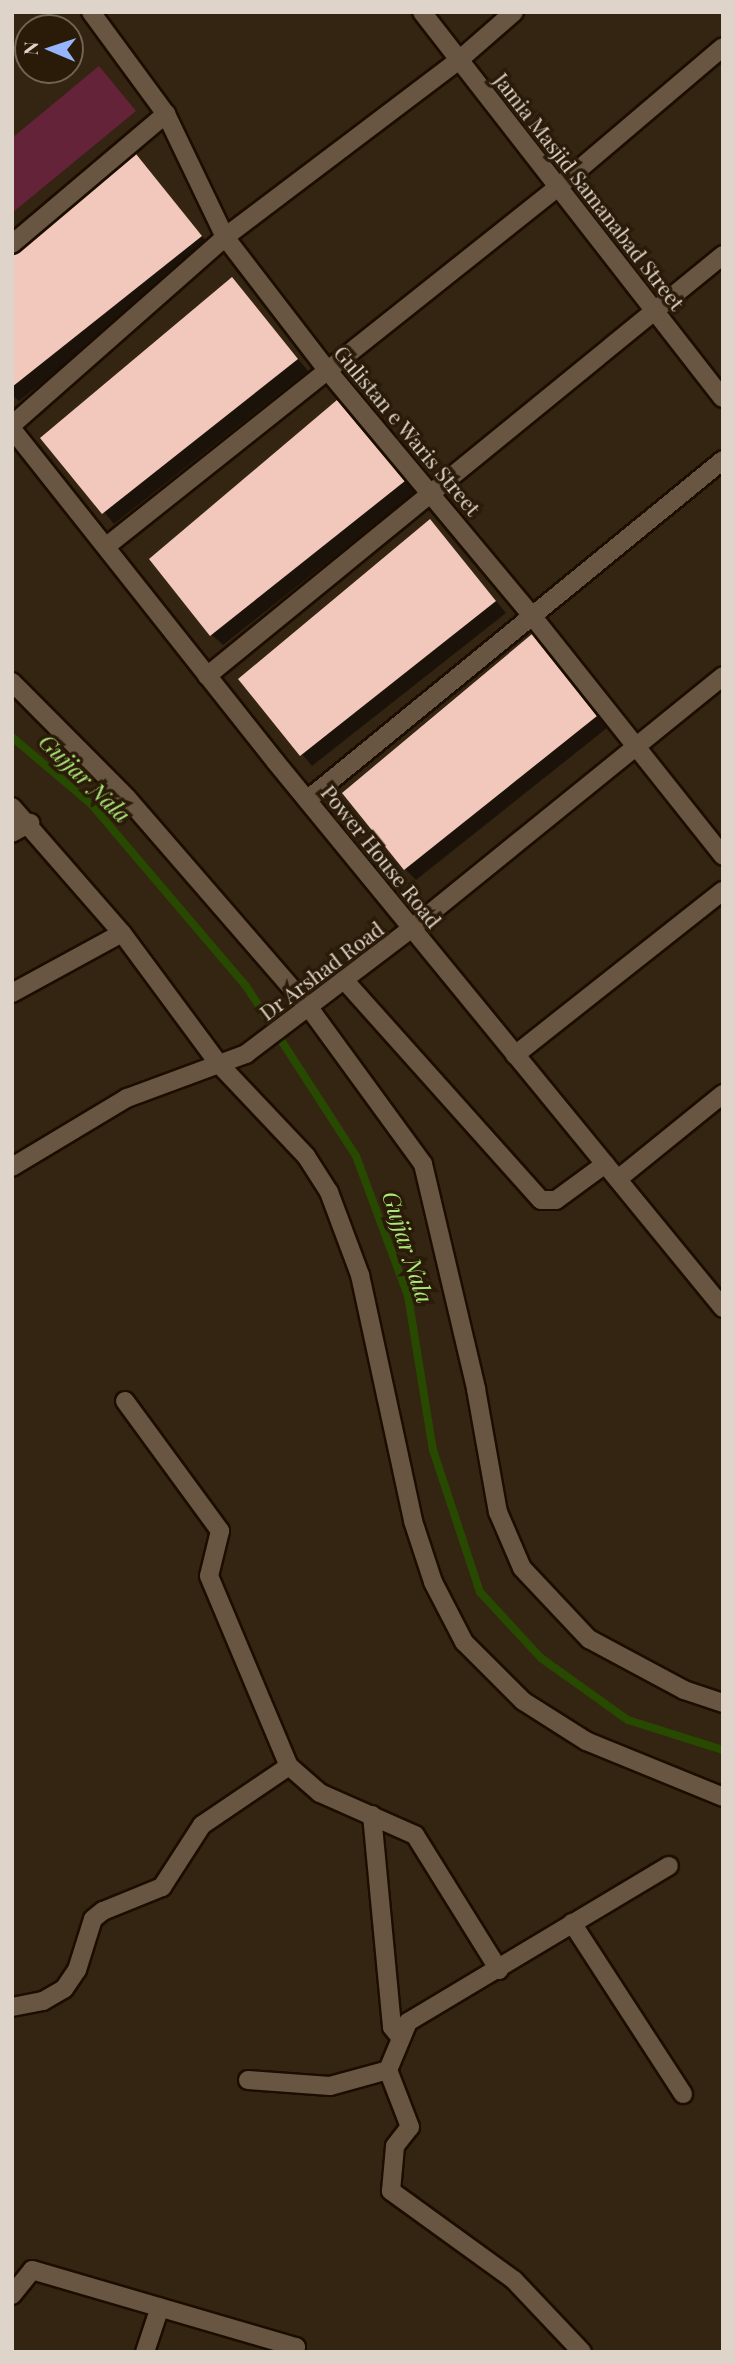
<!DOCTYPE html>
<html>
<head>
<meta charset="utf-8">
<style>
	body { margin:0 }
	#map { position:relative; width:735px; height:2364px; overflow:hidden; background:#342412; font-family:"Playfair Display",serif }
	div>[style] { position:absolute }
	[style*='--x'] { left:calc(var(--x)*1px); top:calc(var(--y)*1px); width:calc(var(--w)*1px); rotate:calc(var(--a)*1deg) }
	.green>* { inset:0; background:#652339 }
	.shadow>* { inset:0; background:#0007 }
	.stream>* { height:8px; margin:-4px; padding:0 4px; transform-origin:4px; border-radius:4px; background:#284900 }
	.building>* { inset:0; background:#f2c8bd }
	.roads { filter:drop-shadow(2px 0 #1b0d00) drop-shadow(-2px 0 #1b0d00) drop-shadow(0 2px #1b0d00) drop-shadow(0 -2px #1b0d00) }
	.street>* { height:18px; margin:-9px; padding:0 9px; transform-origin:9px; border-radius:9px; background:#685542 }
	.secondary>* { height:18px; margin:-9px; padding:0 9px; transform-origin:9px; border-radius:9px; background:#685542 }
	span { translate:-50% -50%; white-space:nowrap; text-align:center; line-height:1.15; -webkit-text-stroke:7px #2a1a08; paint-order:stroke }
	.street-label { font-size:21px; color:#dfd4c9 }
	.water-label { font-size:23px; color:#acea7a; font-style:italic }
	.frame { position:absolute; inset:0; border:14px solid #dfd4c9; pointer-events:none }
	.north { position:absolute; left:14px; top:14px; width:70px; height:70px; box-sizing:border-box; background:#2a1a08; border:2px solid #726455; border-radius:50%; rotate:272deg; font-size:19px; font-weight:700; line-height:28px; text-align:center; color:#dfd4c9 }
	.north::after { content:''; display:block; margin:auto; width:24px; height:32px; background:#95b6fd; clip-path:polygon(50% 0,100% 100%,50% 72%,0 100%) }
</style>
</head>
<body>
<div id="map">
	<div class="green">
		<i style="clip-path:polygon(99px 66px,136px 111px,12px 213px,12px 138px)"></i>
	</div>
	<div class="shadow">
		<i style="clip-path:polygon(136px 156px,212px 248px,19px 401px,12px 395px,12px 260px)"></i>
		<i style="clip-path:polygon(232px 279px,308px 371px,114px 524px,43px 438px)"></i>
		<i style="clip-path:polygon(348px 413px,415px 493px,223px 645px,212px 635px)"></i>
		<i style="clip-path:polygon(430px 521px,506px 613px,312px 766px,241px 680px)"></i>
		<i style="clip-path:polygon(532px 636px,607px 728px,416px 880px,405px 869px)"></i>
	</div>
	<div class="stream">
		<i style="--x:12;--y:737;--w:104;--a:40.3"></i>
		<i style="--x:91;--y:804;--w:239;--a:49.6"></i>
		<i style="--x:246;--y:986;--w:202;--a:57.1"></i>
		<i style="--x:356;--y:1156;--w:149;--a:69.6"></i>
		<i style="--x:408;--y:1296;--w:156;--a:80.8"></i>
		<i style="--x:433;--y:1450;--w:150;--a:71.7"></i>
		<i style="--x:480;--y:1592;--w:90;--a:47.3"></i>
		<i style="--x:541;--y:1658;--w:107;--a:35.5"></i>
		<i style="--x:628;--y:1720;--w:100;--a:17.5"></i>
	</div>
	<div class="building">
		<i style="clip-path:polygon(136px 154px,202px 236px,12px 387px,12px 257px)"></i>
		<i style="clip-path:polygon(232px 277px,298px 359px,102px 514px,40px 438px)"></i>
		<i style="clip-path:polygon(337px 400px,405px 481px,210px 636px,149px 559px)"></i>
		<i style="clip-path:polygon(430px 519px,496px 601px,300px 756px,238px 679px)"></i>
		<i style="clip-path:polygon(532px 634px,597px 716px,404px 870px,342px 793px)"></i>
	</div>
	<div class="roads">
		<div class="street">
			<i style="--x:91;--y:12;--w:127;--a:53.7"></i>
			<i style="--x:166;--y:114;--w:136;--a:64.4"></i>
			<i style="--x:225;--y:237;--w:169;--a:52.5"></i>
			<i style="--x:328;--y:371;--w:320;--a:50.2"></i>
			<i style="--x:533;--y:617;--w:305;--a:51.5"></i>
			<i style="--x:422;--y:12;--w:489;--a:52.1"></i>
			<i style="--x:12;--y:244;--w:202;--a:-40.2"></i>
			<i style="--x:12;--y:425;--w:284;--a:-41.4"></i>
			<i style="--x:225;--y:237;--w:293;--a:-37.1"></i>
			<i style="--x:459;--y:60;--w:73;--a:-41.1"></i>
			<i style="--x:108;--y:545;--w:575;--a:-38.5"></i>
			<i style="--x:558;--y:187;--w:216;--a:-40.3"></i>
			<i style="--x:207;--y:676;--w:666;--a:-39.21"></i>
			<i style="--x:12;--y:682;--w:163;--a:45.2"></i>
			<i style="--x:127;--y:798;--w:279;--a:49.1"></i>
			<i style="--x:310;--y:1009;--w:192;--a:53.9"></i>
			<i style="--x:423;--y:1164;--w:231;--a:76.7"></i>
			<i style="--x:476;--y:1389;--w:125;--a:79.9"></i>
			<i style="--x:498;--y:1512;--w:61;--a:66.8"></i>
			<i style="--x:522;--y:1568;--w:98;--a:46.7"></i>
			<i style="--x:589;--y:1639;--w:108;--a:28.2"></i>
			<i style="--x:684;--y:1690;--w:41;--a:18.4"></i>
			<i style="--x:307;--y:800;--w:537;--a:-39.26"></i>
			<i style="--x:12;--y:807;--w:167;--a:48.9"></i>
			<i style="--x:122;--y:933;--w:163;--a:53.5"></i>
			<i style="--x:219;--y:1064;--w:127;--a:46.6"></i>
			<i style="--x:306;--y:1156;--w:43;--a:57.4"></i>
			<i style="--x:329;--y:1192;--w:89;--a:69.5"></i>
			<i style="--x:360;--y:1275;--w:252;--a:77.8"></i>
			<i style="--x:413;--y:1521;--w:64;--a:71.8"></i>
			<i style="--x:433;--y:1582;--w:68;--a:62.7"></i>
			<i style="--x:464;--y:1642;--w:83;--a:45"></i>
			<i style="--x:523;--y:1701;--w:75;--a:32.4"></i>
			<i style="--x:586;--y:1741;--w:148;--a:22.2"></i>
			<i style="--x:12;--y:833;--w:21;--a:-29"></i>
			<i style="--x:346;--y:982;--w:292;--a:48.2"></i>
			<i style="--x:541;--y:1200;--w:15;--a:0"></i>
			<i style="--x:556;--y:1200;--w:61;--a:-36.3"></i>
			<i style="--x:12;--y:993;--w:125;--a:-28.6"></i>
			<i style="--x:515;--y:1055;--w:265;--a:-38.3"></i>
			<i style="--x:12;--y:1167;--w:134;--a:-31"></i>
			<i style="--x:127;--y:1098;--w:127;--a:-20.3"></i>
			<i style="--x:246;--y:1054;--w:208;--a:-37.2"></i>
			<i style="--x:618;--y:1179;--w:135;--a:-39"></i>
			<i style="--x:125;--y:1401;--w:161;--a:53.8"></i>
			<i style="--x:220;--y:1531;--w:46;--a:103.7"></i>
			<i style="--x:209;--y:1576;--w:206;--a:67.2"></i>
			<i style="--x:289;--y:1766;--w:41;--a:41.1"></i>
			<i style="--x:320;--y:1793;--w:104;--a:23.9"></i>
			<i style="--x:415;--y:1835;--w:159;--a:58.1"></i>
			<i style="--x:372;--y:1815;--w:213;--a:84.6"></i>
			<i style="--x:392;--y:2027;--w:14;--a:51"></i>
			<i style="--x:572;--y:1923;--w:204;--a:57"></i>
			<i style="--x:12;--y:2007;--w:32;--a:-11"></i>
			<i style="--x:43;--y:2001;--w:24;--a:-30"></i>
			<i style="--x:64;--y:1989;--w:23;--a:-56"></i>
			<i style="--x:77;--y:1970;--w:53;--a:-72.6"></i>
			<i style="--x:93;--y:1919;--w:13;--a:-39"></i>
			<i style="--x:103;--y:1911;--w:64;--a:-22.1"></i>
			<i style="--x:162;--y:1887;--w:74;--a:-57.2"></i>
			<i style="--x:202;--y:1825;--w:105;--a:-34.1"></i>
			<i style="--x:248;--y:2080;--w:82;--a:4.2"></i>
			<i style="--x:330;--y:2086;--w:60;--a:-15.4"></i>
			<i style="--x:12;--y:2295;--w:32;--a:-51"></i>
			<i style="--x:32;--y:2270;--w:275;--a:16.3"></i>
			<i style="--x:296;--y:2347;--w:5;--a:112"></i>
			<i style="--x:145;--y:2352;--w:47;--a:-71.6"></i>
			<i style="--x:582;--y:2352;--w:99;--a:-133.4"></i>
			<i style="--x:514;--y:2280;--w:152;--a:-144.1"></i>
			<i style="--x:391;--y:2191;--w:45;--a:-84.9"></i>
			<i style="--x:395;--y:2146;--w:24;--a:-52"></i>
			<i style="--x:410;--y:2127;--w:61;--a:-111.1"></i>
			<i style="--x:388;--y:2070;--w:52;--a:-67.4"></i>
			<i style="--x:408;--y:2022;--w:304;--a:-30.9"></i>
		</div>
		<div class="secondary">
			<i style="--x:12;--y:429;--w:424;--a:51.6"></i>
			<i style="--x:275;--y:761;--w:707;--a:50.68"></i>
			<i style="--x:412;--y:928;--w:400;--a:-39"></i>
		</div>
	</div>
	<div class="street-label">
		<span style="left:590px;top:191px;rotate:52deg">Jamia Masjid Samanabad Street</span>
		<span style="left:408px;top:430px;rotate:50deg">Gulistan e Waris Street</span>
		<span style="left:382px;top:856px;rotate:51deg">Power House Road</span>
		<span style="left:321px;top:970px;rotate:-37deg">Dr Arshad Road</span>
	</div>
	<div class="water-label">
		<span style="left:85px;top:778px;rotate:44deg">Gujjar Nala</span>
		<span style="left:408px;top:1247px;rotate:72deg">Gujjar Nala</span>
	</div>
	<div class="frame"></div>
	<div class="north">N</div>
</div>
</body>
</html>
